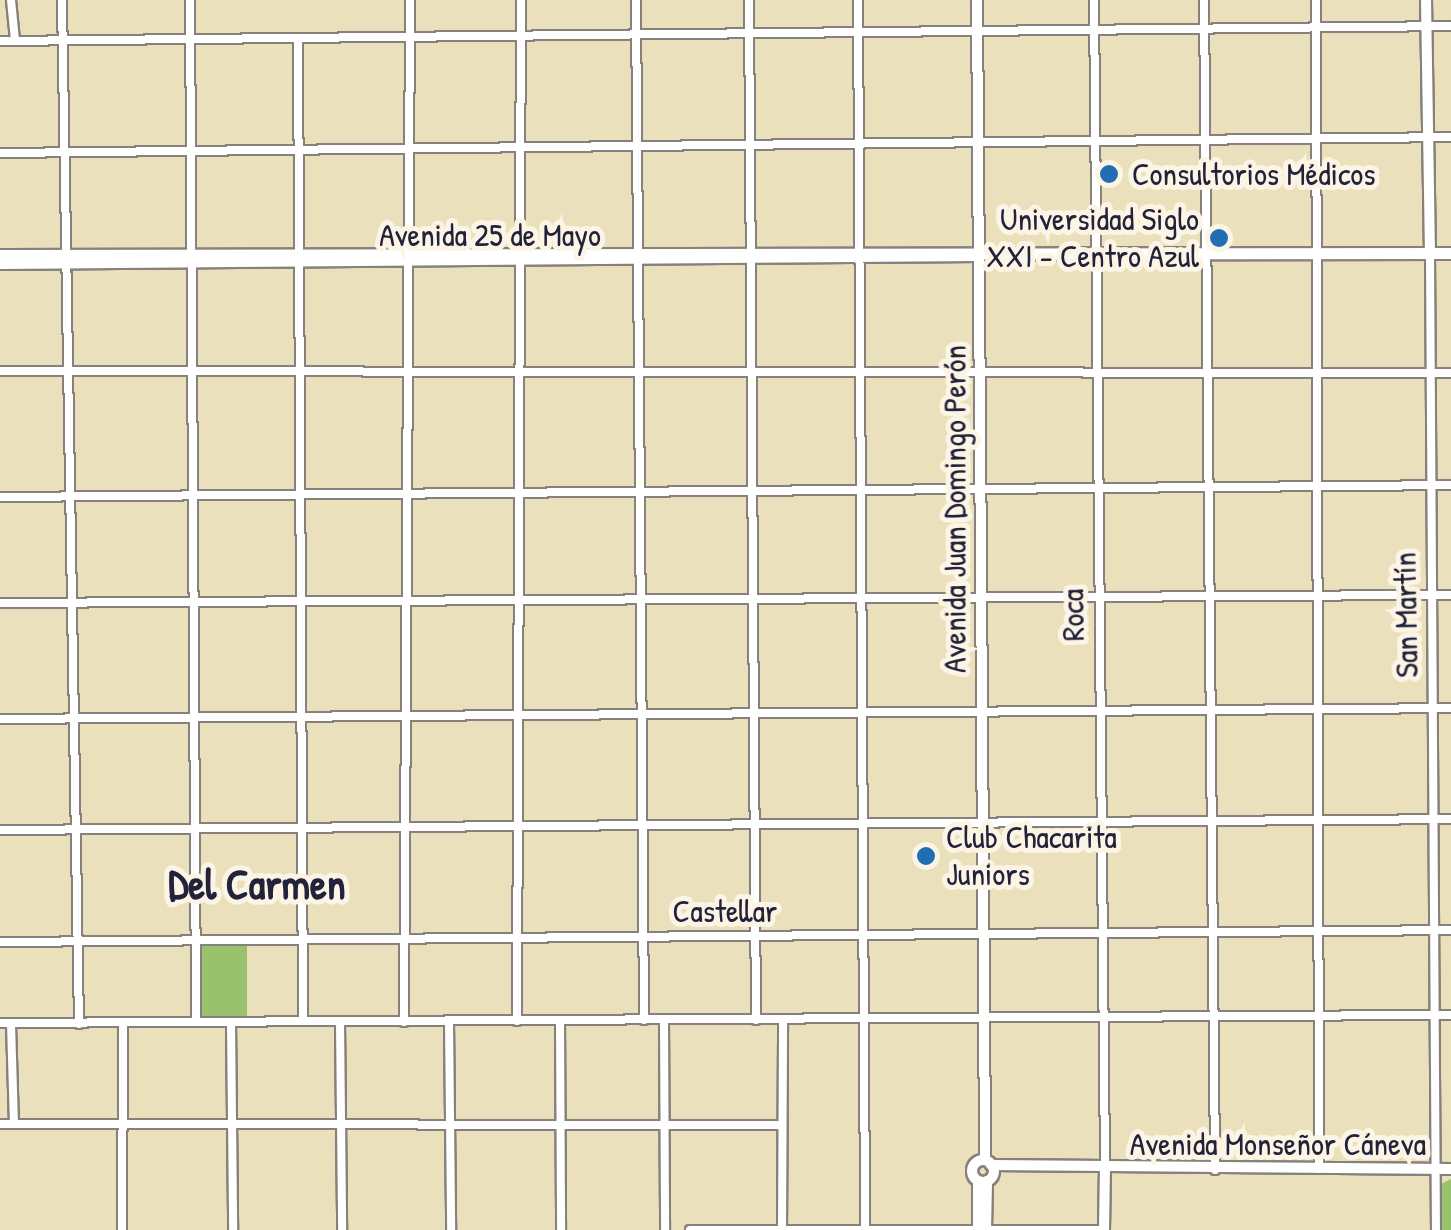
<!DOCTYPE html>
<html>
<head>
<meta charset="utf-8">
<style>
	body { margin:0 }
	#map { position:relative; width:1451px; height:1230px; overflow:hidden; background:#ebe0bc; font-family:"Patrick Hand",sans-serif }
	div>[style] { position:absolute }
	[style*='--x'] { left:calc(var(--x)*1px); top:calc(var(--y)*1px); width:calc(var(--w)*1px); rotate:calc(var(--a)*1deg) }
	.green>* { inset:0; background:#9ac26e }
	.roads { filter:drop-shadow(2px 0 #86817c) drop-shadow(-2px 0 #86817c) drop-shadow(0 2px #86817c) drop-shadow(0 -2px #86817c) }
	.street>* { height:8px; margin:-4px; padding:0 4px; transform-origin:4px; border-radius:4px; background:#fff }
	.secondary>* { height:10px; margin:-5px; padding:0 5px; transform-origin:5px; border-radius:5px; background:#fff }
	.secondary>.ring { margin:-5px; padding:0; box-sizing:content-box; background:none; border:10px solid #fff; border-radius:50% }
	.primary>* { height:11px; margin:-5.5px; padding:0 5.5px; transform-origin:5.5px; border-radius:5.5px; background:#fff }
	.dots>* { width:28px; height:28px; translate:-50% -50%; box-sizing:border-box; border:5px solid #fcf5e5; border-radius:50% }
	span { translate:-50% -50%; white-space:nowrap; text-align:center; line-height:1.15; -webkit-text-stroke:10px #fcf5e5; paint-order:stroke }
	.poi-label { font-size:32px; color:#22223b }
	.left { translate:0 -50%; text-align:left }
	.right { translate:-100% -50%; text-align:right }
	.street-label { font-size:32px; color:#22223b }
	.district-label { font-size:42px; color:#22223b; font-weight:700 }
</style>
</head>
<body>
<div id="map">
	<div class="green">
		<i style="clip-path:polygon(199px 942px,247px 943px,247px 1018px,199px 1018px)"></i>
		<i style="clip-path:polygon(1451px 1179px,1451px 1230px,1442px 1230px,1441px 1184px)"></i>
	</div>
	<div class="roads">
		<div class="street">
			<i style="--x:11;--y:0;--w:40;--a:84.3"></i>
			<i style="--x:62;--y:0;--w:1024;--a:89.05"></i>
			<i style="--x:190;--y:0;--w:1022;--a:89.66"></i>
			<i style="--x:636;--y:0;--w:1020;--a:89.55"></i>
			<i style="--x:749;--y:0;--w:1020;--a:89.61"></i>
			<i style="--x:858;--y:0;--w:1230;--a:89.67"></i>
			<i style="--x:1094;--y:0;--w:1169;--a:89.46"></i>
			<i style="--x:1204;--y:0;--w:1170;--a:89.46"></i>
			<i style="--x:1316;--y:0;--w:1169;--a:89.85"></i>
			<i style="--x:298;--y:38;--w:983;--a:89.71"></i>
			<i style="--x:0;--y:41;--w:1451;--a:-0.59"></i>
			<i style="--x:0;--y:153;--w:1451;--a:-0.63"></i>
			<i style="--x:1430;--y:253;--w:977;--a:89.65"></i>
			<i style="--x:0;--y:371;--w:1451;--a:0.08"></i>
			<i style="--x:0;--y:497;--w:1451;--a:-0.47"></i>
			<i style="--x:0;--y:603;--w:1451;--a:-0.32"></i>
			<i style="--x:0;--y:719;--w:1451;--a:-0.43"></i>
			<i style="--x:0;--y:830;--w:1451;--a:-0.43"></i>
			<i style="--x:0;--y:942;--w:1451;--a:-0.47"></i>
			<i style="--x:517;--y:1021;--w:1021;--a:-89.78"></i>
			<i style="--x:560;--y:1021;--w:209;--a:89.7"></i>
			<i style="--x:664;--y:1021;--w:209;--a:89.7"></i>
			<i style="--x:231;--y:1022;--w:208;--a:89.4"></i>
			<i style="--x:340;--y:1022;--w:208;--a:89.4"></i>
			<i style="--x:404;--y:1022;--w:1022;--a:-89.66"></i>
			<i style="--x:449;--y:1022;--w:208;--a:89.4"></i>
			<i style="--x:0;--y:1023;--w:1451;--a:-0.32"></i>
			<i style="--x:11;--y:1024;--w:100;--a:88.3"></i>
			<i style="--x:0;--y:1124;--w:781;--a:0.07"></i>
			<i style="--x:122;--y:1230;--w:207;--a:-89.7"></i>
			<i style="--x:690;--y:1230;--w:413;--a:0"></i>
			<i style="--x:782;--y:1230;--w:210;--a:-89.7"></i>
		</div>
		<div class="secondary">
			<i style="--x:977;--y:0;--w:1160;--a:89.6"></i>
			<i style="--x:1426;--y:0;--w:253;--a:89.1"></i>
			<i class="ring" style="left:972px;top:1160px;width:12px;height:12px"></i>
			<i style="--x:991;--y:1165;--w:460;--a:0.5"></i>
			<i style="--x:978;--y:1181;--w:49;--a:90"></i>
			<i style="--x:986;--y:1230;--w:49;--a:-88.8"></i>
			<i style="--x:1104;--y:1230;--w:61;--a:-89.1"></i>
		</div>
		<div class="primary">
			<i style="--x:0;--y:255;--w:1451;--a:-0.08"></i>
			<i style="--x:0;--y:263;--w:978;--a:-0.47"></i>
		</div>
	</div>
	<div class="dots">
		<i style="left:1109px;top:174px;background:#1f6fb2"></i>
		<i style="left:1219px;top:238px;background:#1f6fb2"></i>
		<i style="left:926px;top:856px;background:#1f6fb2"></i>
	</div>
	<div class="poi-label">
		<span class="left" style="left:1132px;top:174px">Consultorios Médicos</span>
		<span class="right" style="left:1199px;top:238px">Universidad Siglo<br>XXI - Centro Azul</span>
		<span class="left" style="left:946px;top:856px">Club Chacarita<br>Juniors</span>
	</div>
	<div class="street-label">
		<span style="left:490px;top:235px">Avenida 25 de Mayo</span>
		<span style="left:955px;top:509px;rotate:-90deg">Avenida Juan Domingo Perón</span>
		<span style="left:1073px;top:615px;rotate:-91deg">Roca</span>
		<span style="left:1406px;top:615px;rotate:-91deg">San Martín</span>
		<span style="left:725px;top:911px">Castellar</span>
		<span style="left:1278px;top:1144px">Avenida Monseñor Cáneva</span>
	</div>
	<div class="district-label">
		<span style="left:257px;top:884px">Del Carmen</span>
	</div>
</div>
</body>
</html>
